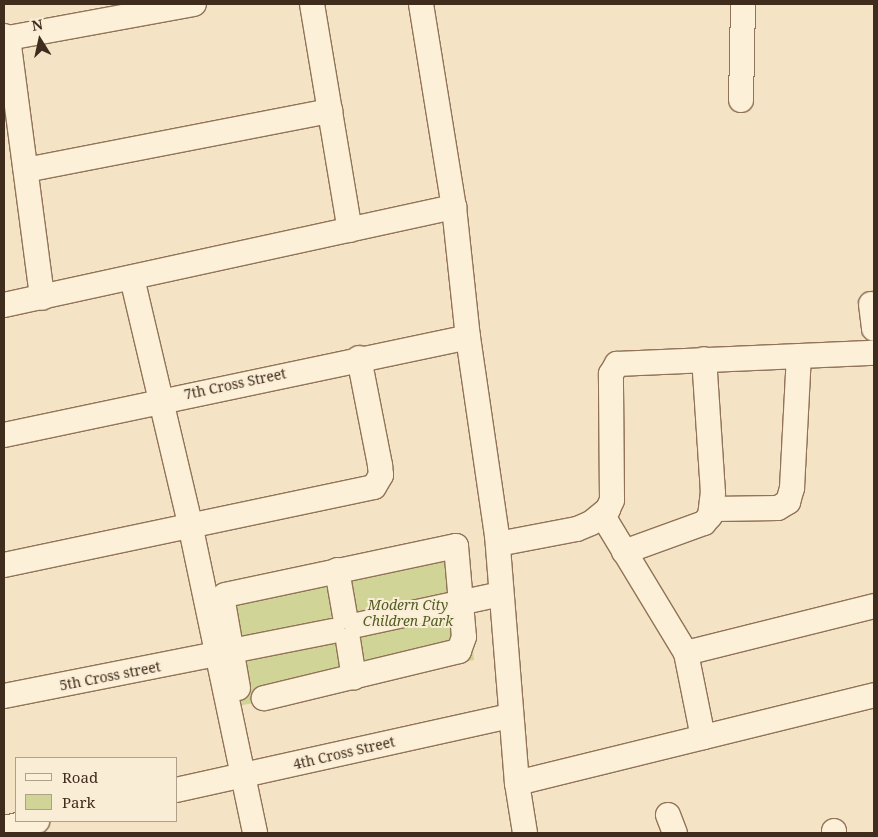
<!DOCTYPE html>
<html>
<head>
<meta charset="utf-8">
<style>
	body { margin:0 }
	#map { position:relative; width:878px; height:837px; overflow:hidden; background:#f4e3c4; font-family:"Noto Serif",serif }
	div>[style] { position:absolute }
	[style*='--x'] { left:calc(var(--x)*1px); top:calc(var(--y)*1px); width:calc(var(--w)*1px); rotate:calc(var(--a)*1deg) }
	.green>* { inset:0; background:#d0d496 }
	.roads { filter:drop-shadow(1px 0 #917357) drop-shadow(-1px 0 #917357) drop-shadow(0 1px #917357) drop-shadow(0 -1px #917357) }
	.minor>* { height:24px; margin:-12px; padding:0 12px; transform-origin:12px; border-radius:12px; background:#fdf0d9 }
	span { translate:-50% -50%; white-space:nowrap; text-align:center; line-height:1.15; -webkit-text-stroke:4px #faedd5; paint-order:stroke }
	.street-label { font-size:14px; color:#3f2c1d }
	.park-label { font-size:14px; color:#525e21; font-style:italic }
	.frame { position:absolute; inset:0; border:5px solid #3f2c1d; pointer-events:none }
	.legend { position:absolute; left:15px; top:757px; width:162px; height:65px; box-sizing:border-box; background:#faedd5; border:1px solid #afa08b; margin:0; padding:6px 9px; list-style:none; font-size:15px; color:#3f2c1d }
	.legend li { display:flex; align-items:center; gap:10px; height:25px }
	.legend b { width:25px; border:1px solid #afa08b }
	.north { position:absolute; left:15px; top:15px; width:50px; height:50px; -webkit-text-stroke:4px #faedd5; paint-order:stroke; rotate:350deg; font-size:14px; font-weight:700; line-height:20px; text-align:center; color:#3f2c1d }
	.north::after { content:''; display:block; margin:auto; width:18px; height:22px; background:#3f2c1d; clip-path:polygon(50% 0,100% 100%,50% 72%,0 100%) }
</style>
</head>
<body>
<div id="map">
	<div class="green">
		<i style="clip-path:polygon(461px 541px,474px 660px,238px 706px,219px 595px)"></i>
	</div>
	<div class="roads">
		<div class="minor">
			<i style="--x:312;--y:4;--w:229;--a:80.5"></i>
			<i style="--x:421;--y:4;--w:206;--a:80.8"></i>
			<i style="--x:454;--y:207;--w:131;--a:83.9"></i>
			<i style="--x:468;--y:337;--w:200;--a:81.7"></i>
			<i style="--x:497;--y:535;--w:249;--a:85.4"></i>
			<i style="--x:517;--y:783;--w:51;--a:80.9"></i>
			<i style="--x:4;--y:36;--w:4;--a:27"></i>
			<i style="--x:8;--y:38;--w:189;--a:-10.4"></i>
			<i style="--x:8;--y:38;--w:262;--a:82.5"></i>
			<i style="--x:741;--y:100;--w:96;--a:-88.8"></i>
			<i style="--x:26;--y:170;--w:310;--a:-11"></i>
			<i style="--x:132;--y:278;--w:253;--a:76.7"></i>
			<i style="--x:190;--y:524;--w:316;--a:78.1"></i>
			<i style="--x:871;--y:304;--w:25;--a:83"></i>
			<i style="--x:4;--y:305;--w:461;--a:-12.3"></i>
			<i style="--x:4;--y:435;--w:474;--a:-11.9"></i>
			<i style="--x:713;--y:509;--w:65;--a:-0.9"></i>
			<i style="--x:778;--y:508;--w:12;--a:-31"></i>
			<i style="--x:788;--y:502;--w:15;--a:-74"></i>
			<i style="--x:792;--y:488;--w:132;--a:-87"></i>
			<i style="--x:603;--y:516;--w:160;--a:58.8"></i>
			<i style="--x:686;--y:653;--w:86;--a:78.6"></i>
			<i style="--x:498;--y:544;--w:80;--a:-10.8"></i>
			<i style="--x:577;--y:529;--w:15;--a:-23"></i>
			<i style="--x:591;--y:523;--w:22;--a:-39"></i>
			<i style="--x:608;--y:509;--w:10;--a:-66"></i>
			<i style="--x:612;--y:500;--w:126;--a:-90.5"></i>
			<i style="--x:611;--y:374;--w:12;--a:-59"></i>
			<i style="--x:617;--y:364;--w:257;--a:-2.5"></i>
			<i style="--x:624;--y:552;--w:85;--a:-19.9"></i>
			<i style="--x:704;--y:523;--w:9;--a:-49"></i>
			<i style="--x:710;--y:516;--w:23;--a:-83"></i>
			<i style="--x:713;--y:493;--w:134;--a:-93.8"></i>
			<i style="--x:4;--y:565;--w:378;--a:-11.9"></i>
			<i style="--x:374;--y:487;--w:14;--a:-60"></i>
			<i style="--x:381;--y:475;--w:10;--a:-96"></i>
			<i style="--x:380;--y:465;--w:109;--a:-101.1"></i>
			<i style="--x:337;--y:570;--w:47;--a:80.1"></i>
			<i style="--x:357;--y:625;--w:146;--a:-12.2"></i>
			<i style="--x:348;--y:640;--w:38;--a:81"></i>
			<i style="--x:686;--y:653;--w:194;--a:-14"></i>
			<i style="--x:238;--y:688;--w:87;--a:-99.9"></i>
			<i style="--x:223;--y:602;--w:7;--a:-74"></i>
			<i style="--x:225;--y:595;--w:236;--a:-12"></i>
			<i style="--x:456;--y:546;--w:91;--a:85"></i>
			<i style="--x:464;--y:637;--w:15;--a:110"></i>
			<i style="--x:459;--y:651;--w:201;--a:166.4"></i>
			<i style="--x:4;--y:696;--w:335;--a:-11.2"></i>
			<i style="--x:517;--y:783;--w:368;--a:-13.8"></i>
			<i style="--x:176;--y:790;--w:343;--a:-12.5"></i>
			<i style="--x:668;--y:815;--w:19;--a:69"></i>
			<i style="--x:4;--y:828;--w:34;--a:-12"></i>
			<i style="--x:834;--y:831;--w:2;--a:90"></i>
		</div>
	</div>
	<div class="street-label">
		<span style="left:235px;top:384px;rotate:-12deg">7th Cross Street</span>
		<span style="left:110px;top:676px;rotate:-11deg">5th Cross street</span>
		<span style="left:344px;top:753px;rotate:-13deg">4th Cross Street</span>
	</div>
	<div class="park-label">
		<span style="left:408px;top:613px">Modern City<br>Children Park</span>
	</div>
	<div class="frame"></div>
	<ul class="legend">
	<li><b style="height:6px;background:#fdf0d9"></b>Road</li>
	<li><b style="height:14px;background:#d0d496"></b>Park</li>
	</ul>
	<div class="north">N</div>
</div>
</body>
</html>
